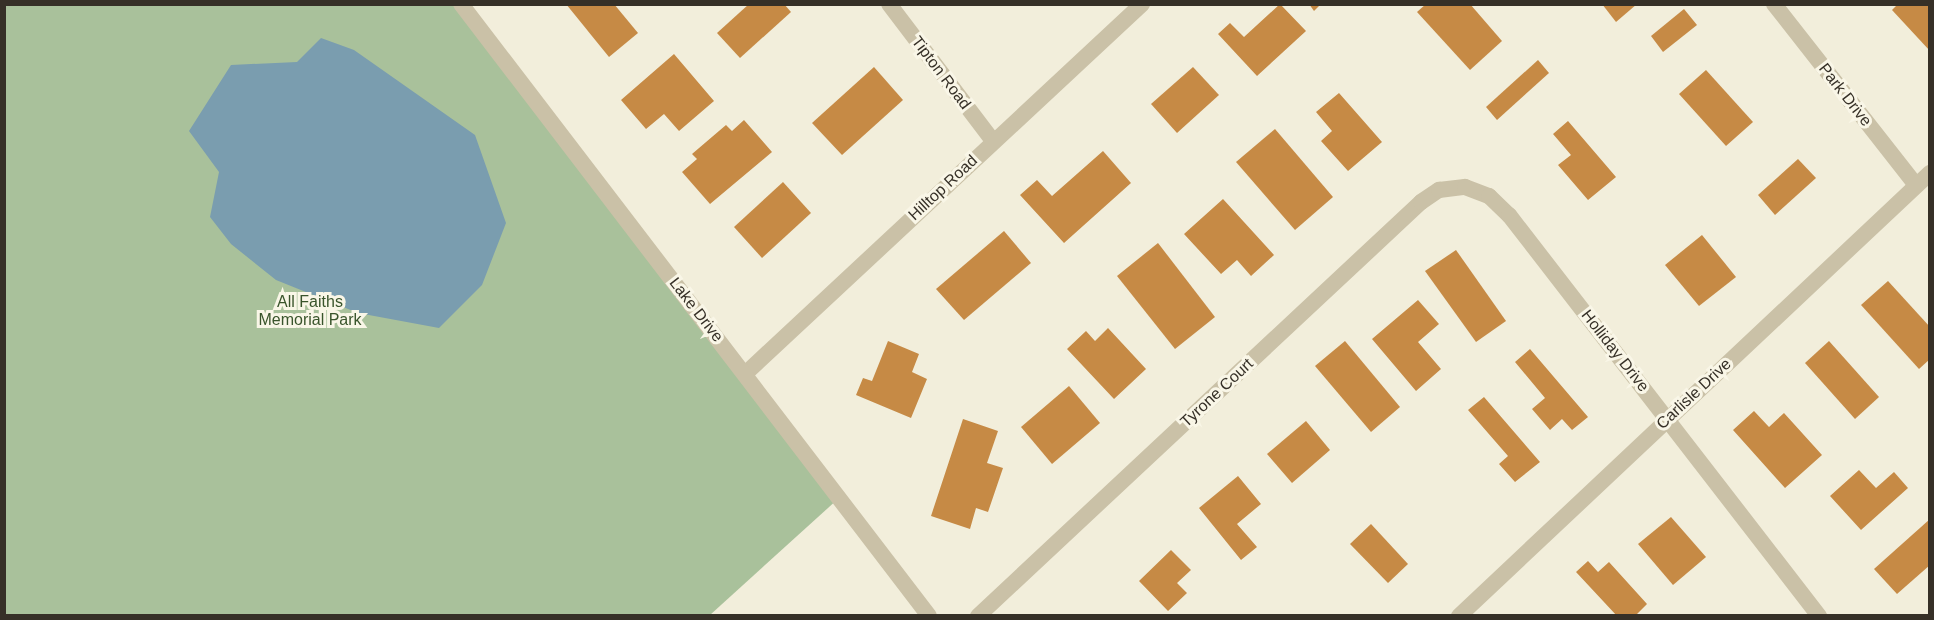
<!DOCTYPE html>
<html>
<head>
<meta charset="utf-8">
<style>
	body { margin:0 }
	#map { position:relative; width:1934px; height:620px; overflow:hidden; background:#f2eedb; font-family:Helvetica,sans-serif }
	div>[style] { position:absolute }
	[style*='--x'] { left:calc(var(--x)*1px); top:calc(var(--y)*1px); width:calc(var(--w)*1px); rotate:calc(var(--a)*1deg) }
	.green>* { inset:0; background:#a9c19b }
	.water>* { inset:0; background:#7a9daf }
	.building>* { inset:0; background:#c68a45 }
	.minor>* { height:16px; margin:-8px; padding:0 8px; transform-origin:8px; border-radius:8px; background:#cac1a7 }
	.tertiary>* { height:16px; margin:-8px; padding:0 8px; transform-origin:8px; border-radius:8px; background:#cac1a7 }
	span { translate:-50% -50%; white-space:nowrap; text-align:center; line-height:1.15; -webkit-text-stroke:6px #f9f6e7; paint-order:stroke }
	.street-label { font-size:16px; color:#363027 }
	.park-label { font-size:16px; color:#39542b }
	.frame { position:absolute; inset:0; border:6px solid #363027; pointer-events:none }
</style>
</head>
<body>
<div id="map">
	<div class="green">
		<i style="clip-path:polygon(4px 5px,461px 5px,839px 498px,710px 615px,5px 615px)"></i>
	</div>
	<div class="water">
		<i style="clip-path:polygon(321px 38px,354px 50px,475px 135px,506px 223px,482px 285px,439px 328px,358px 313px,276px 280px,231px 244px,210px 217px,219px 172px,189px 131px,231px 65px,297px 62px)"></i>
	</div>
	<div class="building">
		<i style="clip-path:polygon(566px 4px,614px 4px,638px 33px,609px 57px)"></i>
		<i style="clip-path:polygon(749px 4px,784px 4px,791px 12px,740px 58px,717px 33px)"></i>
		<i style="clip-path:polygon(1280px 4px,1306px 31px,1257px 76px,1218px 34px,1230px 23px,1244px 37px)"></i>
		<i style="clip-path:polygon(1309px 4px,1321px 4px,1314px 11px)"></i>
		<i style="clip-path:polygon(1426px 4px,1470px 4px,1502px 41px,1470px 70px,1417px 12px)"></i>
		<i style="clip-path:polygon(1602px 4px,1637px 4px,1616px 22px)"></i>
		<i style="clip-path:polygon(1898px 4px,1930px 4px,1930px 51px,1892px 10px)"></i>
		<i style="clip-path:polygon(1684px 9px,1697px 25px,1663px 52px,1651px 36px)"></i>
		<i style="clip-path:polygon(674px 54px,714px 101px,679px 131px,664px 114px,646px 129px,621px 100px)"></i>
		<i style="clip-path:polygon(1538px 60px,1549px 73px,1497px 120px,1486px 107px)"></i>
		<i style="clip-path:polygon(874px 67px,903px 100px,842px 155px,812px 123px)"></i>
		<i style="clip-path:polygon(1193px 67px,1219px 95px,1177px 133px,1151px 104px)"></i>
		<i style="clip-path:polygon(1706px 70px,1753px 122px,1726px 146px,1679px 94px)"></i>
		<i style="clip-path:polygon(1339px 93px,1382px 142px,1348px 171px,1321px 141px,1332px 131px,1316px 112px)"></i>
		<i style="clip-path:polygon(744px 120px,772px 152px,710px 204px,682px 172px,697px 159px,692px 154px,726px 125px,732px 131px)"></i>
		<i style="clip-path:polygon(1568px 121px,1616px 177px,1588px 200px,1558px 165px,1571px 155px,1553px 134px)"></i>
		<i style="clip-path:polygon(1275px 129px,1333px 197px,1295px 230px,1236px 162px)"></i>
		<i style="clip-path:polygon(1103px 151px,1131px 183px,1064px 243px,1020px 195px,1037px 180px,1052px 196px)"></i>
		<i style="clip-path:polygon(1798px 159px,1816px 178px,1775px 215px,1758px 195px)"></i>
		<i style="clip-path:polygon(783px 182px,811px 213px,762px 258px,734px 227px)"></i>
		<i style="clip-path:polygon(1223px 199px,1274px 255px,1251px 276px,1237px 260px,1221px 274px,1184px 234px)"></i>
		<i style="clip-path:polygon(1004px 231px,1031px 263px,964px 320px,936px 289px)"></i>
		<i style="clip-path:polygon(1702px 235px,1736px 277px,1699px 306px,1665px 265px)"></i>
		<i style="clip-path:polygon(1158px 243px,1215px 317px,1175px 349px,1117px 276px)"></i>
		<i style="clip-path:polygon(1456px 250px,1506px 321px,1476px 342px,1425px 271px)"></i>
		<i style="clip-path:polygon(1888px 281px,1930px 327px,1930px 359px,1919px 369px,1861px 305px)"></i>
		<i style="clip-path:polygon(1418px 300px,1439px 324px,1418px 342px,1441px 369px,1416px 391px,1372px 339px)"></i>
		<i style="clip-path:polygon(1108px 328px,1146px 369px,1114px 399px,1067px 349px,1086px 331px,1095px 341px)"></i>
		<i style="clip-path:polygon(888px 341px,919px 354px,912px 372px,927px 379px,911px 418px,856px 395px,863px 378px,872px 381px)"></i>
		<i style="clip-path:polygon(1345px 341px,1400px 407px,1371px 432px,1315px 366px)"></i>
		<i style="clip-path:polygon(1829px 341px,1879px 397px,1855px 419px,1805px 363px)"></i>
		<i style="clip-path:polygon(1530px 349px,1588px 417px,1572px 430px,1562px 419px,1550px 430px,1532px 409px,1545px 398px,1515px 362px)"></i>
		<i style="clip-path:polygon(1069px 386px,1100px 423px,1052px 464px,1021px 427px)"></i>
		<i style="clip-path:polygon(1484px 397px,1540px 462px,1515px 482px,1499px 464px,1508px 456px,1468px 410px)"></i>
		<i style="clip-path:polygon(1754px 411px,1769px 427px,1784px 413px,1822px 455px,1785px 488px,1733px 430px)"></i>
		<i style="clip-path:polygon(963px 419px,998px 431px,987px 463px,1003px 468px,988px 512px,976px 508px,970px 529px,931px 516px)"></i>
		<i style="clip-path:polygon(1306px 421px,1330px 450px,1292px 483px,1267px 454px)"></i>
		<i style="clip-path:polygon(1859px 470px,1876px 488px,1894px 472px,1908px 488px,1861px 530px,1830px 496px)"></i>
		<i style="clip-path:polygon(1238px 476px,1261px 504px,1237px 524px,1257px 547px,1241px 560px,1199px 508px)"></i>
		<i style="clip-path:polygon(1671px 517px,1706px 557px,1673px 585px,1638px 544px)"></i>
		<i style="clip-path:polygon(1930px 519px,1930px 565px,1897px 594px,1874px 569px)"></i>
		<i style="clip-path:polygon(1371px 524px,1408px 564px,1388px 583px,1350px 544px)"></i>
		<i style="clip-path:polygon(1171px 550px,1191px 570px,1177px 583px,1187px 593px,1168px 611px,1139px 581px)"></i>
		<i style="clip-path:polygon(1588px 561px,1598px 572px,1609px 562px,1647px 604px,1635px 616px,1617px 616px,1576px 572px)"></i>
	</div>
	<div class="minor">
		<i style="--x:889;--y:4;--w:172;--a:52.8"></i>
		<i style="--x:1774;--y:4;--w:230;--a:51.9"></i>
		<i style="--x:745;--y:374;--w:543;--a:-42.98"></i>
		<i style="--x:978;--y:616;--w:606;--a:-43.06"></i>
		<i style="--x:1421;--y:202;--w:22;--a:-34"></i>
		<i style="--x:1439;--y:190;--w:26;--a:-7"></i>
		<i style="--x:1465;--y:187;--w:26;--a:21"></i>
		<i style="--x:1489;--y:196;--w:28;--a:44"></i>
		<i style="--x:1509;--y:215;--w:507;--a:52.29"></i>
		<i style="--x:1459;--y:616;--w:647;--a:-43.25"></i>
	</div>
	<div class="tertiary">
		<i style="--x:461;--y:4;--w:770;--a:52.59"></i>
	</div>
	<div class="street-label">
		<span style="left:941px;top:73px;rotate:53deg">Tipton Road</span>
		<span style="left:1845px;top:95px;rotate:52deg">Park Drive</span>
		<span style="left:943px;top:188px;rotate:-43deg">Hilltop Road</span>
		<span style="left:696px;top:310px;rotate:52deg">Lake Drive</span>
		<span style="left:1615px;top:351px;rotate:52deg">Holliday Drive</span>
		<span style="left:1217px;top:393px;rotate:-43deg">Tyrone Court</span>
		<span style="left:1694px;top:394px;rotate:-43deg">Carlisle Drive</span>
	</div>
	<div class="park-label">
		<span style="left:310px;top:311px">All Faiths<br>Memorial Park</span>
	</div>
	<div class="frame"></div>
</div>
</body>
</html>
